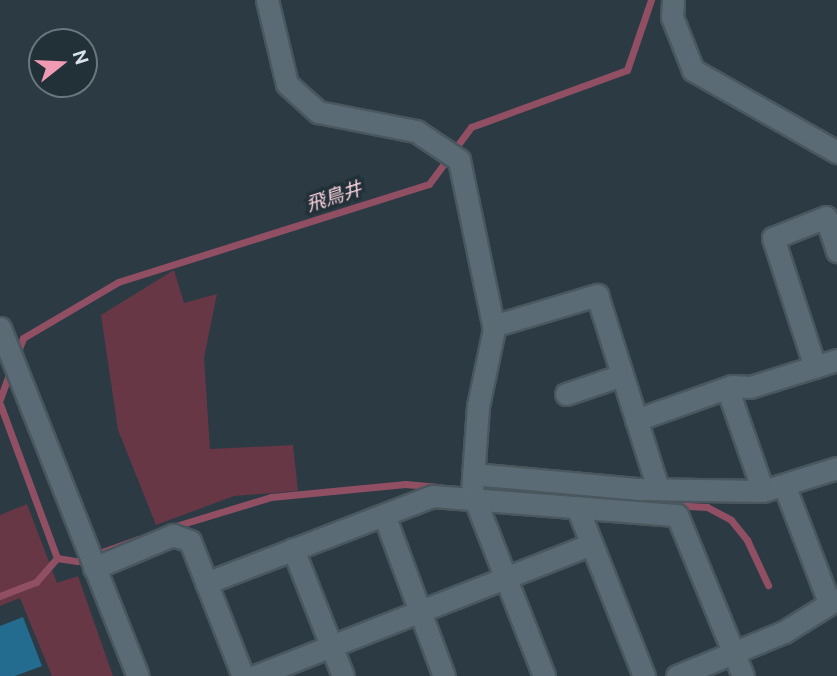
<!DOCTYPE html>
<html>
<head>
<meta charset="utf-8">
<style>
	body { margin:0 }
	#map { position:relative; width:837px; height:676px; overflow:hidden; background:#2c3a43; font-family:Ubuntu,"Noto Sans JP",sans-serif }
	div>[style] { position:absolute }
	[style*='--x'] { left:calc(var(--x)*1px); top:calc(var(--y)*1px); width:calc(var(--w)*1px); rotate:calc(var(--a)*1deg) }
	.green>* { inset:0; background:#673746 }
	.stream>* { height:7px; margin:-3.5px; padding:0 3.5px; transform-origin:3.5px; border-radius:3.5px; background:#904f63 }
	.building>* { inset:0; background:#236b8f }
	.roads { filter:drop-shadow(2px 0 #4a575e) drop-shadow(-2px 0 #4a575e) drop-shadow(0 2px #4a575e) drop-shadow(0 -2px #4a575e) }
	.street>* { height:21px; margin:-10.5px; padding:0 10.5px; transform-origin:10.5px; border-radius:10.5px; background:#5b6b75 }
	.secondary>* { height:21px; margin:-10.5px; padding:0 10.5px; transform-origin:10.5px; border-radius:10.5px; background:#5b6b75 }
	span { translate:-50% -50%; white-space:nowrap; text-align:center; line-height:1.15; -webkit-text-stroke:7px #223038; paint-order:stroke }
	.water-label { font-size:19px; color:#fed5df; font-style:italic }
	.north { position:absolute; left:28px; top:28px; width:70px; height:70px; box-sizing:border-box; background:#223038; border:2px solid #6b777e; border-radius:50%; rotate:72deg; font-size:19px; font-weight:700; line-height:28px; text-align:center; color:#d9e2e8 }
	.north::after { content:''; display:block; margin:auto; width:24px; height:32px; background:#f19ab3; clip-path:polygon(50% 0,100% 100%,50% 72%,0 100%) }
</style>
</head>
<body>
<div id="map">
	<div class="green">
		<i style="clip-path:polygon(174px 270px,184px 303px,217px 294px,204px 358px,210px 449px,293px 445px,298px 491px,234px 496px,156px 525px,118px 430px,101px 315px)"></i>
		<i style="clip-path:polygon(27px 504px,57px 583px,78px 576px,113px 676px,52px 676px,20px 598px,0 606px,0 515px)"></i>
	</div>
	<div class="stream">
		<i style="--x:17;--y:354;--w:17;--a:-69"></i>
		<i style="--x:23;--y:338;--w:110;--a:-30.5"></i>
		<i style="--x:118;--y:282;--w:326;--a:-17.5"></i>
		<i style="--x:429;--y:184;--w:71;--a:-53.6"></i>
		<i style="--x:471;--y:127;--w:166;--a:-20.1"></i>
		<i style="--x:627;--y:70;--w:74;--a:-71.1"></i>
		<i style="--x:0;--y:399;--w:32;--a:-70"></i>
		<i style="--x:0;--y:404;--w:164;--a:69.7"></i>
		<i style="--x:57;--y:558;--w:32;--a:131"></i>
		<i style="--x:36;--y:582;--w:39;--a:159"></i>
		<i style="--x:670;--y:505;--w:37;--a:3"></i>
		<i style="--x:707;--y:507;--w:27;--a:28"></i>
		<i style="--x:731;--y:520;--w:26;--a:51"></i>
		<i style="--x:747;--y:540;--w:50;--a:65"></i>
		<i style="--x:169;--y:528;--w:107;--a:-16.9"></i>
		<i style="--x:271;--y:497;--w:135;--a:-5.5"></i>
		<i style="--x:405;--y:484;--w:34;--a:5"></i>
		<i style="--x:57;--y:558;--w:20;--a:9"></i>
		<i style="--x:77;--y:561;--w:65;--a:-19.8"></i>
	</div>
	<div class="building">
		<i style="clip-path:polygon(23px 617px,42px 666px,15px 676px,0 676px,0 626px)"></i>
	</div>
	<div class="roads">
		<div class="street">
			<i style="--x:267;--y:0;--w:86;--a:76.6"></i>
			<i style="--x:287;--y:84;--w:42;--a:42.1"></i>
			<i style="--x:318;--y:112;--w:100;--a:11"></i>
			<i style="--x:416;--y:131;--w:52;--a:34"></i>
			<i style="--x:459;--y:160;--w:173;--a:78.3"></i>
			<i style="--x:494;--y:329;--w:79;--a:101.7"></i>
			<i style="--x:478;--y:406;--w:86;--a:94"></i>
			<i style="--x:472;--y:492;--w:198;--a:68.6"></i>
			<i style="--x:673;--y:0;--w:17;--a:93"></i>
			<i style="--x:672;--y:17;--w:57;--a:68.4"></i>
			<i style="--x:693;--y:70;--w:166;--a:29.7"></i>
			<i style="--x:493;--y:326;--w:109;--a:-16.6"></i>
			<i style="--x:597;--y:295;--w:203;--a:72.5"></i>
			<i style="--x:815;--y:367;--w:136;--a:-108"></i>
			<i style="--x:773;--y:238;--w:57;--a:-21.6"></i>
			<i style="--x:826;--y:217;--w:36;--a:72"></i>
			<i style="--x:732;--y:386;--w:13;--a:94"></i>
			<i style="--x:731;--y:399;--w:97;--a:70.8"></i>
			<i style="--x:566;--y:394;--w:59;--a:-18.7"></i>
			<i style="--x:636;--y:420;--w:102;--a:-19.5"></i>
			<i style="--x:732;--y:386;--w:18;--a:3"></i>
			<i style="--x:750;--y:387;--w:91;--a:-17.2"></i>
			<i style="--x:473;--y:474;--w:167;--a:5.2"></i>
			<i style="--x:639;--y:489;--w:124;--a:0.9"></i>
			<i style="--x:763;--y:491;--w:77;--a:-17.3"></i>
			<i style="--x:784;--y:485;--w:125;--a:69"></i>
			<i style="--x:577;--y:507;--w:182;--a:68.4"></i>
			<i style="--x:384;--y:515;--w:172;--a:69.6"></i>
			<i style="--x:293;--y:549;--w:136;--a:68.5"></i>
			<i style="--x:94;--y:568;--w:86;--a:-22.7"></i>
			<i style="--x:173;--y:535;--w:18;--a:19"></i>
			<i style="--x:190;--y:541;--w:145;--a:68.6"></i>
			<i style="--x:206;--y:583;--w:243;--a:-21"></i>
			<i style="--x:433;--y:496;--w:245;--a:4.5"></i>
			<i style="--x:677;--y:515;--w:174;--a:67.7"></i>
			<i style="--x:255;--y:676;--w:361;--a:-21.4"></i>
			<i style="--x:677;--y:676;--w:116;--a:-22.4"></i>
			<i style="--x:784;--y:632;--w:62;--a:-31.9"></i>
		</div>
		<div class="secondary">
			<i style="--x:0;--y:328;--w:374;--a:68.4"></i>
		</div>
	</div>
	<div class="water-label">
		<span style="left:334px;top:197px;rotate:-18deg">飛鳥井</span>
	</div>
	<div class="north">N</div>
</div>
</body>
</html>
